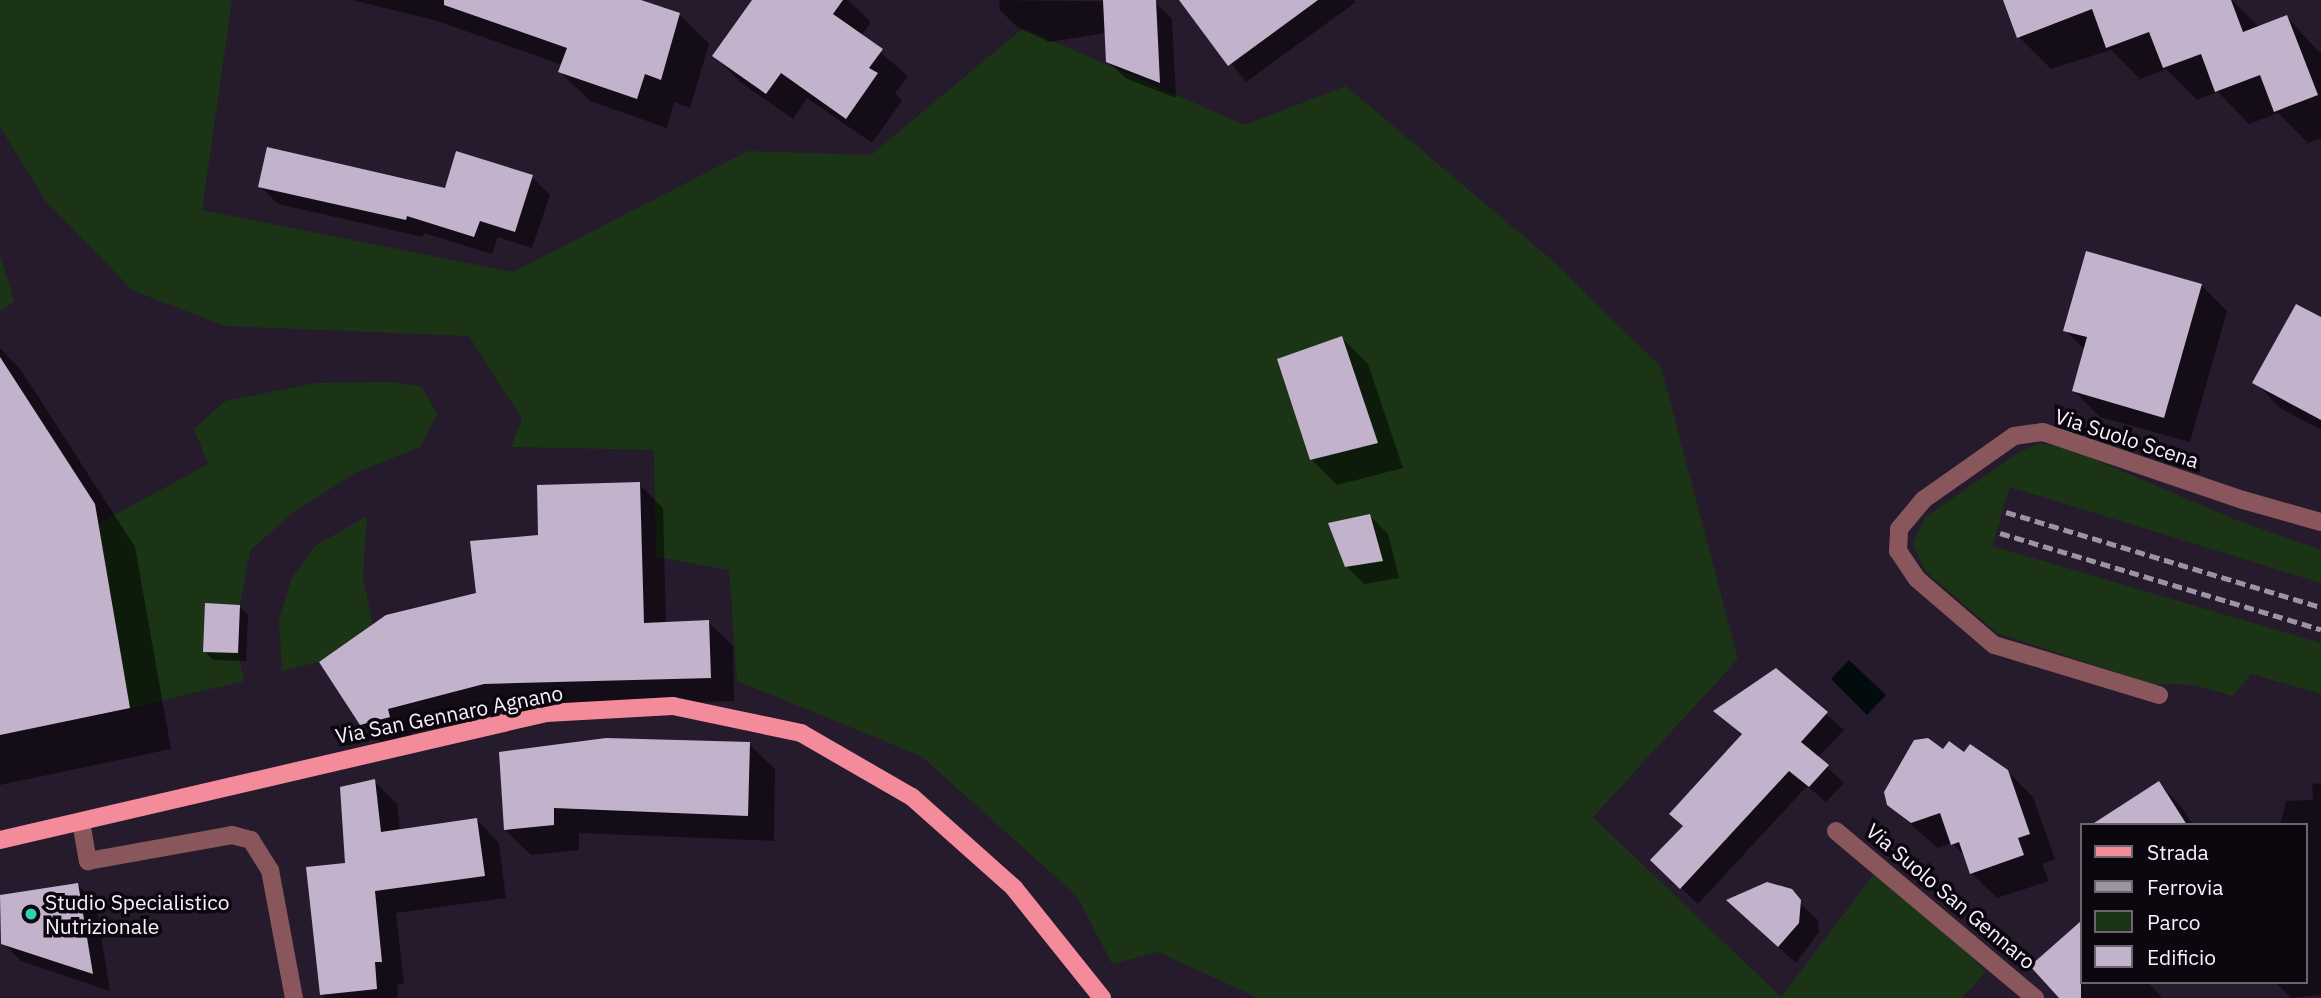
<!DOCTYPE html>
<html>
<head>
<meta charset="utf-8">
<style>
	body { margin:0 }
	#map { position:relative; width:2321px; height:998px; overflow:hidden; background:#261a2d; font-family:"IBM Plex Sans",sans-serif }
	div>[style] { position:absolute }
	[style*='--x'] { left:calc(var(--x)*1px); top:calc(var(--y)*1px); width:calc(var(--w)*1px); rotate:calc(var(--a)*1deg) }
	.green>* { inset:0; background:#1a3415 }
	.water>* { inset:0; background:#020b0d }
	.shadow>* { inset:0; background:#0007 }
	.building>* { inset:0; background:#c2b2cc }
	.minor>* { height:18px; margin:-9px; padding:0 9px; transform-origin:9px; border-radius:9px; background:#89565c }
	.major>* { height:18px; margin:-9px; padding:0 9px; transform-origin:9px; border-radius:9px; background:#f48b9a }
	.rail>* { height:5px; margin-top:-2.5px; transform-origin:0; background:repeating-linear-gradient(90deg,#9d94a3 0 10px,transparent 0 15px) }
	.dots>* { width:19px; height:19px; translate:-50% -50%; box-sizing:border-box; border:4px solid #0c070f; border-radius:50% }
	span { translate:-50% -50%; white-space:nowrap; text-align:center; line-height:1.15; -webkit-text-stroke:7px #0c070f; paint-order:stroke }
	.street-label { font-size:21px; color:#f9f1fe }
	.poi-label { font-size:21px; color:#f9f1fe }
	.left { translate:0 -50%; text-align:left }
	.legend { position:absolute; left:2080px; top:823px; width:228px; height:161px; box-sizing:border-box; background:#0c070f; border:2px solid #6b656f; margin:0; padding:9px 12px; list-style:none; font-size:21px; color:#f9f1fe }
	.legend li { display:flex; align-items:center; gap:14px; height:35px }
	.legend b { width:35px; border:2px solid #6b656f }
</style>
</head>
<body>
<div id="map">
	<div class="green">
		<i style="clip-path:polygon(0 0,232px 0,202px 210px,513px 272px,748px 151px,871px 155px,1023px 28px,1245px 125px,1346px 86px,1554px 262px,1661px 367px,1738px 659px,1593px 817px,1781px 997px,1880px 866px,1986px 972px,1962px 998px,1258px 998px,1158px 952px,1112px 964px,1077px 896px,921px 756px,737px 681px,729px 570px,656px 557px,654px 450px,511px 447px,522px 419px,469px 336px,224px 326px,132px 290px,45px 200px,0 127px)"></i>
		<i style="clip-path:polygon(0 253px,14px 301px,0 312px)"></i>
		<i style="clip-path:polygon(391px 382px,422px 387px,437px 414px,420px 447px,355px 473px,291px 514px,250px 551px,240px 605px,205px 603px,203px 652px,238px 653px,244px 681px,130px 708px,98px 524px,208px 464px,194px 429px,225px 401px,315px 383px)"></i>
		<i style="clip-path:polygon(2041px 443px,2068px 448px,2236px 520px,2321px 550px,2321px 583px,2010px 487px,1992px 546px,2321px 643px,2321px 694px,2251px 674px,2233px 696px,2193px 685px,2151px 684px,1997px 633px,1925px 571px,1913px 544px,1925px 517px,2021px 451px)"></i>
		<i style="clip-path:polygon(367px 516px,363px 577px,373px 625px,319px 662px,282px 671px,279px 621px,291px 579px,315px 546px)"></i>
	</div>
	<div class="water">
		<i style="clip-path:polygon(1849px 660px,1886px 695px,1867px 715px,1831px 679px)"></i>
	</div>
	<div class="shadow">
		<i style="clip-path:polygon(352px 0,635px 0,679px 14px,709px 44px,690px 108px,674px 102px,667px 128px,590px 101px,560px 72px,563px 65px,434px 20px)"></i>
		<i style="clip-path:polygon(754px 0,848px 0,871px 22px,861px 36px,908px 76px,895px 93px,902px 101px,872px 143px,807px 98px,793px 119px,740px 82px,715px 56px)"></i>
		<i style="clip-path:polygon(999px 0,1155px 2px,1172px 19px,1176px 98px,1125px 78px,1108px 61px,1106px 33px,1049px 42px,1017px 27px,1000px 10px)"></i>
		<i style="clip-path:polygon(1181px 0,1354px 0,1356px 2px,1246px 82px)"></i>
		<i style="clip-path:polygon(2005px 0,2232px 0,2259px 27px,2287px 17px,2321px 54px,2321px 138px,2308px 143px,2278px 113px,2249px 124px,2218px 92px,2197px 100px,2166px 69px,2140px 79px,2111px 50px,2051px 69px,2019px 37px)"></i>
		<i style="clip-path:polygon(532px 177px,550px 195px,532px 248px,498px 237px,492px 254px,424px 233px,423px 237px,278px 204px,260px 186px,446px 190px)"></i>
		<i style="clip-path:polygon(2201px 285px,2227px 311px,2190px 442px,2100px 417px,2074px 391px,2085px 350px,2065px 330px)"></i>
		<i style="clip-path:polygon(2321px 319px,2321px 430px,2280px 408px,2255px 382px)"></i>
		<i style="clip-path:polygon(1342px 338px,1368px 364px,1403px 468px,1337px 485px,1311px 459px)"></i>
		<i style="clip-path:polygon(0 348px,21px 370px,135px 547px,171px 749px,0 785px)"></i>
		<i style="clip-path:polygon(639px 484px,663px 508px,666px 624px,708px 622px,733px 646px,734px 701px,509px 708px,411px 733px,413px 741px,386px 748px,362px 724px,478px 595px)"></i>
		<i style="clip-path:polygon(1370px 516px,1388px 534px,1399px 578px,1364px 584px,1346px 566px)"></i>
		<i style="clip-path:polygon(240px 607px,248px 615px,246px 661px,213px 660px,205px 651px)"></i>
		<i style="clip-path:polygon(1776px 670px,1844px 730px,1817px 758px,1844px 783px,1826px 802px,1807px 786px,1698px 904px,1652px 860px,1685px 827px,1743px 736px,1716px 711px)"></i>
		<i style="clip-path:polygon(749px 744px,775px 769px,774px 841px,579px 833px,579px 850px,531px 855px,505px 830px,501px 753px)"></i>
		<i style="clip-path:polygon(1944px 751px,1965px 754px,2007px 771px,2033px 797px,2055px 859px,2042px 864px,2049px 881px,1997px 898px,1971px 873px,1966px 858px,1952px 843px,1938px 848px,1888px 804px)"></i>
		<i style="clip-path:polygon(374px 781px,397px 804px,400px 831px,477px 820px,499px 843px,506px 898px,396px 913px,404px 984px,397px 985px,398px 998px,325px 998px,321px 994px,347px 865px)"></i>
		<i style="clip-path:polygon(2159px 783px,2180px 805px,2193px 825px,2126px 825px)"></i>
		<i style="clip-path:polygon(2321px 783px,2321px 995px,2291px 998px,2275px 982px,2305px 982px,2305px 825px,2280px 825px,2286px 801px,2313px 800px,2312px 784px)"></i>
		<i style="clip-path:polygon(1767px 884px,1781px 886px,1818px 920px,1819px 932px,1796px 963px,1746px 918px)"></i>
		<i style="clip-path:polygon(78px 885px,96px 903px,110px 991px,21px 961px,3px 943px)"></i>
		<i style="clip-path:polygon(2081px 924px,2081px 982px,2148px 982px,2162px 998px,2061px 998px,2033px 966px)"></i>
	</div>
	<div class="building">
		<i style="clip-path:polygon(444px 0,641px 0,680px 13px,661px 80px,645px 74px,637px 99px,558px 72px,567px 48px,444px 5px)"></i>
		<i style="clip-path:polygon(752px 0,843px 0,833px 14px,883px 49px,869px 68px,878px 73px,846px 119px,781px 73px,766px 94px,712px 56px)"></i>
		<i style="clip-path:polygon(1103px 0,1156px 0,1160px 83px,1106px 62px)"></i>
		<i style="clip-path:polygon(1179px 0,1318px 0,1228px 66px)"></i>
		<i style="clip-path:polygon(2003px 0,2231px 0,2243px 32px,2287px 15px,2318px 95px,2274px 112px,2260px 75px,2215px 92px,2201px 54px,2163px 68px,2149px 32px,2106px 48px,2092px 9px,2017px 38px)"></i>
		<i style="clip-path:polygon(267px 147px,445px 188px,456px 151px,533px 175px,515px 232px,480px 221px,474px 237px,407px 216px,406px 220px,258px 187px)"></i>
		<i style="clip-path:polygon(2086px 251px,2202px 284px,2164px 418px,2072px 391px,2087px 337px,2063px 331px)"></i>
		<i style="clip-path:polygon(2296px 304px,2321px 317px,2321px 420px,2252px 383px)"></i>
		<i style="clip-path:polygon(1342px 336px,1378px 443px,1310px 460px,1277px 359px)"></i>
		<i style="clip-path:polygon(0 357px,95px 504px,130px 708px,0 735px)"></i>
		<i style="clip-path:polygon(640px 482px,644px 623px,709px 620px,711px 678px,484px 684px,388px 709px,390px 717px,360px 725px,319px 662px,386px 615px,476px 593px,470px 541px,538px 535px,537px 485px)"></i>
		<i style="clip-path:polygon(1370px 514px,1383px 561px,1345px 567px,1328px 523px)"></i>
		<i style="clip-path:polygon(205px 603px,240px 605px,238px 653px,203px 652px)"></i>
		<i style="clip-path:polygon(1776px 668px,1828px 712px,1801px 742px,1829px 765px,1809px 787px,1789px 771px,1680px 889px,1650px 860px,1683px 826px,1669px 814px,1742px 734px,1713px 711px)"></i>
		<i style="clip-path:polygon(606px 738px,750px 742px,748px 816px,554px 808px,554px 825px,504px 830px,499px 752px)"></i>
		<i style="clip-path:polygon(1928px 738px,1943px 749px,1949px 741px,1964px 752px,1970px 744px,2008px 770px,2030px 834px,2018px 838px,2024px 855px,1970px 874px,1959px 842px,1951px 845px,1940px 813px,1911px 823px,1887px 805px,1884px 792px,1914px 740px)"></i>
		<i style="clip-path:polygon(375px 779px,381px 832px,477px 818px,485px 876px,375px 891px,382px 962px,375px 962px,377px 989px,320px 995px,306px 867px,345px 863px,340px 787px)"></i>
		<i style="clip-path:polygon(2159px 781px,2187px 825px,2091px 825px)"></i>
		<i style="clip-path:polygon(1767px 882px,1792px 889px,1801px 900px,1799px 923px,1778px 947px,1726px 900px)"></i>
		<i style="clip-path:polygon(78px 883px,93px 974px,1px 944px,0 895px)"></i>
		<i style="clip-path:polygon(2081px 921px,2081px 998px,2059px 998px,2030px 966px)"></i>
	</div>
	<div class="minor">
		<i style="--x:2159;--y:695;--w:172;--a:-163.1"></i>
		<i style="--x:1994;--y:645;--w:101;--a:-139.4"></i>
		<i style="--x:1917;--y:579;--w:34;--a:-124"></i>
		<i style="--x:1898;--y:551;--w:22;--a:-87"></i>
		<i style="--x:1899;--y:529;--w:38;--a:-50"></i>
		<i style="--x:1923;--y:500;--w:111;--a:-35.1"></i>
		<i style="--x:2014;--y:436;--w:29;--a:-8"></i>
		<i style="--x:2043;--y:432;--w:211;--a:18.8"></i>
		<i style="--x:2243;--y:500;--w:81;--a:15.8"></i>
		<i style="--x:81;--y:822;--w:40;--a:80"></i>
		<i style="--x:88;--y:861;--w:146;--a:-10.2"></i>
		<i style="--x:232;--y:835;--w:20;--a:15"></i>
		<i style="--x:251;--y:840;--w:36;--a:58"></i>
		<i style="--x:270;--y:870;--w:130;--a:79.4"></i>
		<i style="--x:1836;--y:831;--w:260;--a:40"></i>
	</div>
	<div class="major">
		<i style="--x:0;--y:840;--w:561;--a:-13.09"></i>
		<i style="--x:546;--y:713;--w:127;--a:-3.2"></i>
		<i style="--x:673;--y:706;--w:131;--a:11.9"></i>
		<i style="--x:801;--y:733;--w:128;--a:30"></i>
		<i style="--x:912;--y:797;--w:137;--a:41.7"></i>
		<i style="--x:1014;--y:888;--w:141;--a:51.3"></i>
	</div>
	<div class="rail">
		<i style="--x:2006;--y:512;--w:329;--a:16.8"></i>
		<i style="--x:2000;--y:533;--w:335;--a:16.7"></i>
	</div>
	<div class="dots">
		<i style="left:31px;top:914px;background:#2ad5ac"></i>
	</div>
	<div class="street-label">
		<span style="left:2127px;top:438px;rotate:18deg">Via Suolo Scena</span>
		<span style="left:449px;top:714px;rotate:-11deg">Via San Gennaro Agnano</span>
		<span style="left:1951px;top:896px;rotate:40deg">Via Suolo San Gennaro</span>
	</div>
	<div class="poi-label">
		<span class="left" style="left:45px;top:914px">Studio Specialistico<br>Nutrizionale</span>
	</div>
	<ul class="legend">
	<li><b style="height:9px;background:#f48b9a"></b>Strada</li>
	<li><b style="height:9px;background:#9d94a3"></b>Ferrovia</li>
	<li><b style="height:19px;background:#1a3415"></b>Parco</li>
	<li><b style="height:19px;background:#c2b2cc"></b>Edificio</li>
	</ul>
</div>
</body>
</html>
